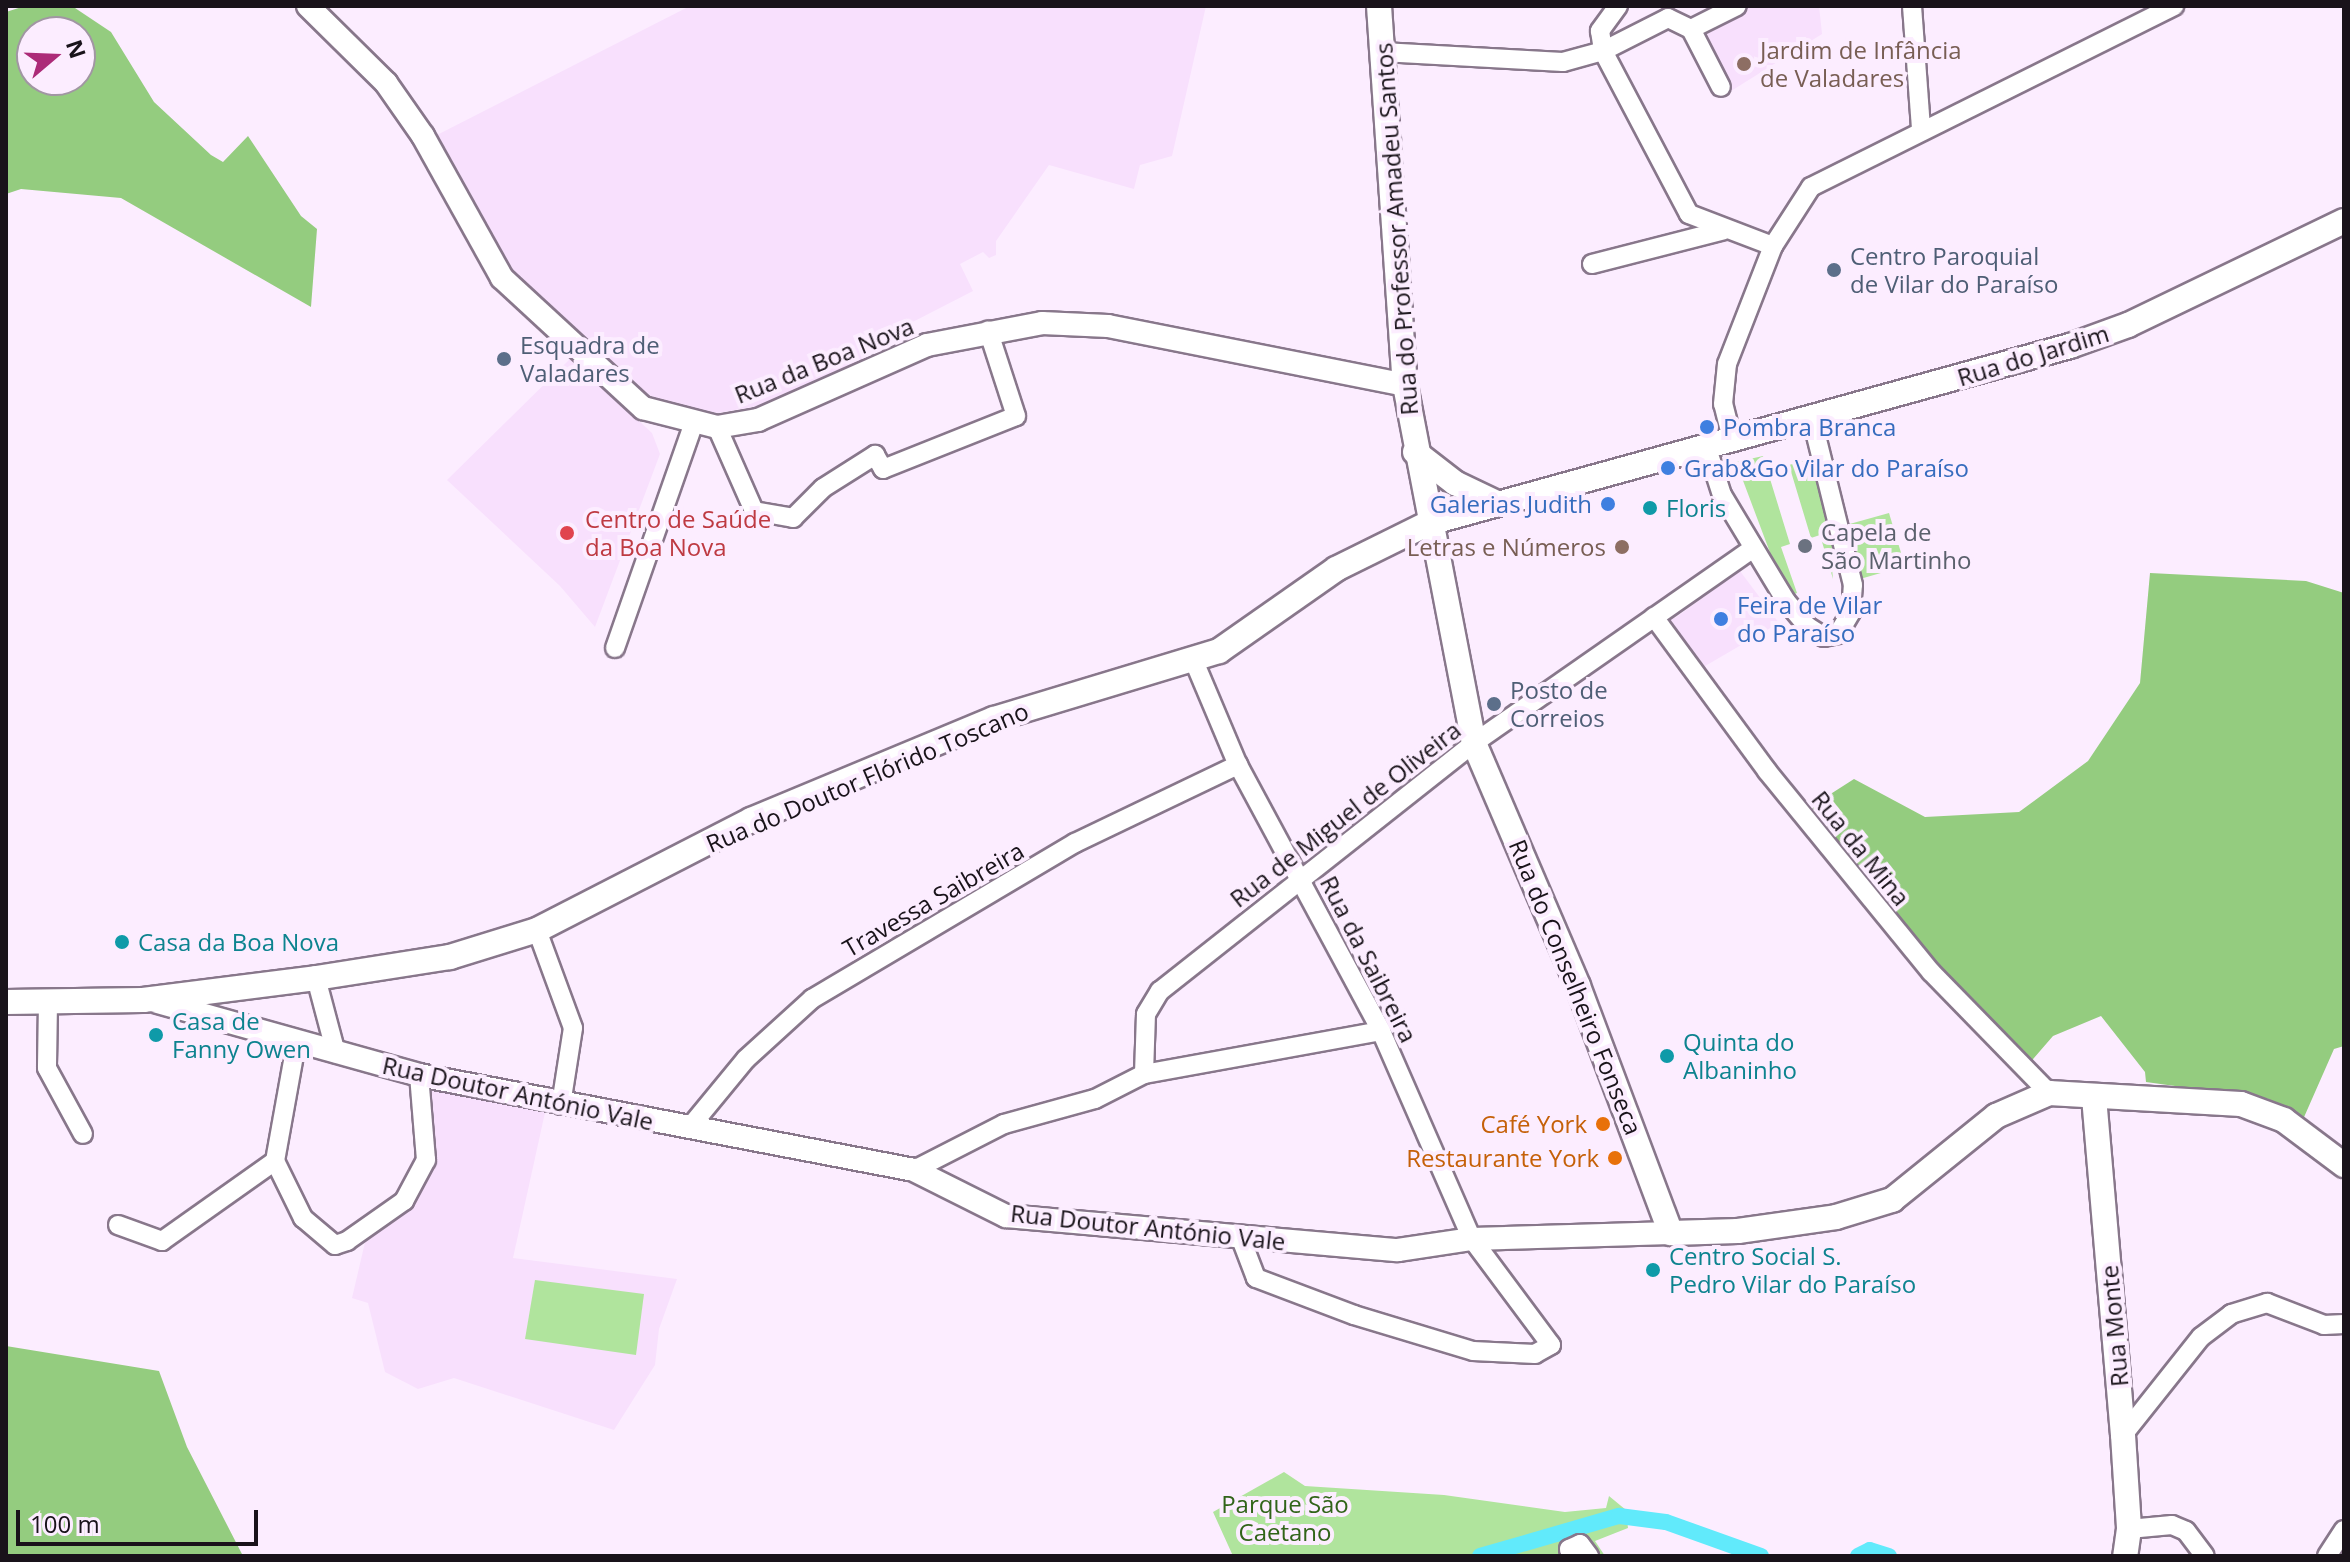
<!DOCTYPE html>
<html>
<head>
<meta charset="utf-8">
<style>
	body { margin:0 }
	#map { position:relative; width:2350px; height:1562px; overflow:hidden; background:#fcedff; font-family:"Open Sans",sans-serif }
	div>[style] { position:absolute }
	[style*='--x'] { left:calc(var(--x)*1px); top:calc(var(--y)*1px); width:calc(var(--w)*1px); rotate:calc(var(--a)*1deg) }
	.built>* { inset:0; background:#f8e0fd }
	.green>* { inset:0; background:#b0e49d }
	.forest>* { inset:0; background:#94cc7f }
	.canal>* { height:16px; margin:-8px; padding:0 8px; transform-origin:8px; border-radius:8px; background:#61eafb }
	.roads { filter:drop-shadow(2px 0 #88778b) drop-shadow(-2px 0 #88778b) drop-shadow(0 2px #88778b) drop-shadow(0 -2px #88778b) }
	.minor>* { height:18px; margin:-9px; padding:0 9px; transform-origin:9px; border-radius:9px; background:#fff }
	.tertiary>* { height:22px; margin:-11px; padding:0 11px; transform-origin:11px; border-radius:11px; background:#fff }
	.secondary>* { height:24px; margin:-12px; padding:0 12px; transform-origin:12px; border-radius:12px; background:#fff }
	.dots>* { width:22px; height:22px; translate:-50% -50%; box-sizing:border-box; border:4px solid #fcedff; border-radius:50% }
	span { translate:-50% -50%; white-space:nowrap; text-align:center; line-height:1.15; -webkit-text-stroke:8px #fcedff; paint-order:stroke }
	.education-label { font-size:24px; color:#785e54 }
	.left { translate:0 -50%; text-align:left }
	.right { translate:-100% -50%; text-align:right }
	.street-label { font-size:24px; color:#19131a }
	.service-label { font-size:24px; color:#4e5e75 }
	.shop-label { font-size:24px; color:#366cbe }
	.culture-label { font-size:24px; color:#0d838f }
	.health-label { font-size:24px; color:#be3a42 }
	.worship-label { font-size:24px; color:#5b616d }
	.food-label { font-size:24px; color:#c56008 }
	.park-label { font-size:24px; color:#316419 }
	.frame { position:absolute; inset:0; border:8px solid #19131a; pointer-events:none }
	.north { position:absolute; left:16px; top:16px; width:80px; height:80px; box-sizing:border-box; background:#fcedff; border:2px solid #a196a3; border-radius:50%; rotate:71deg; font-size:22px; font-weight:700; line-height:32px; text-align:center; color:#19131a }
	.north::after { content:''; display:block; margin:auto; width:28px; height:36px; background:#ac2b78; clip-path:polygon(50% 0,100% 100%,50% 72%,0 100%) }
	.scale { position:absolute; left:16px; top:1510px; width:242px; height:36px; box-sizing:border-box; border:4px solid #19131a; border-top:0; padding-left:10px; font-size:24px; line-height:28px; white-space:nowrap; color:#19131a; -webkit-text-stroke:6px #fcedff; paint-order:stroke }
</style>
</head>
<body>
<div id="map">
	<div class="built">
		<i style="clip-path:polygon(690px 6px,1206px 6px,1172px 156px,1140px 165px,1134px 189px,1049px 165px,996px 241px,996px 255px,989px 258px,983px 252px,960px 264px,973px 291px,862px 348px,865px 359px,763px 405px,718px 413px,678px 407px,642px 392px,507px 270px,435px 136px)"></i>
		<i style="clip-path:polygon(1747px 6px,1819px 6px,1822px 34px,1728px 93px,1696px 29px)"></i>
		<i style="clip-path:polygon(571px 358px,652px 433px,660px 454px,595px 627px,560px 586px,447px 480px)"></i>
		<i style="clip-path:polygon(1740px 571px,1779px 623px,1700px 669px,1665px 618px,1669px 612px,1675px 618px)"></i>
		<i style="clip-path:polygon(428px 1085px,546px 1108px,513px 1258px,677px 1279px,659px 1329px,655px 1365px,614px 1430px,454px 1378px,418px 1389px,385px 1372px,368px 1303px,352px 1298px,366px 1238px,410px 1206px)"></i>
	</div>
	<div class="green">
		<i style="clip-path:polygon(1763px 456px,1790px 544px,1781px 547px,1797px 593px,1792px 595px,1780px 579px,1736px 462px)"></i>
		<i style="clip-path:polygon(1818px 457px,1842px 555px,1831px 558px,1833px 579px,1820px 535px,1811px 538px,1789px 465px)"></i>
		<i style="clip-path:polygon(1889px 513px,1905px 566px,1860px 579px,1846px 525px)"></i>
		<i style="clip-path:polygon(535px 1280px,644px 1294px,636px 1355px,525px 1339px)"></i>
		<i style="clip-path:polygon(1284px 1472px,1305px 1486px,1444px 1495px,1565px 1512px,1606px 1508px,1609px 1496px,1626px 1510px,1628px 1528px,1595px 1541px,1605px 1556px,1233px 1556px,1213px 1512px)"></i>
	</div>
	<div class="forest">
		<i style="clip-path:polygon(evenodd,25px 6px,72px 6px,111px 32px,154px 102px,211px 155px,223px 162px,248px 136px,301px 216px,317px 229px,311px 307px,121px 198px,21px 189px,6px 194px,6px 12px,25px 6px,32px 32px,80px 32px,80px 80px,32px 80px,32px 32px)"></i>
		<i style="clip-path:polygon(2150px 573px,2306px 581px,2344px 593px,2344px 1046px,2334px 1049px,2301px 1124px,2269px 1099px,2146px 1082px,2145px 1072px,2101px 1016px,2053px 1036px,2028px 1065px,1971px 1007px,1804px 811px,1854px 779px,1925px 817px,2019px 812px,2088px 761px,2140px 683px)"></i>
		<i style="clip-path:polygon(6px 1346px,159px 1371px,187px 1447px,243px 1556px,6px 1556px)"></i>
	</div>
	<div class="canal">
		<i style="--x:1480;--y:1556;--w:145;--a:-16.1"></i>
		<i style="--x:1619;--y:1516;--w:47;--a:7.3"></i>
		<i style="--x:1666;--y:1522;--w:101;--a:19.7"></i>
		<i style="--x:1858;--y:1556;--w:13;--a:-27"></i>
		<i style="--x:1870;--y:1550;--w:20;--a:18"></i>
	</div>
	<div class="roads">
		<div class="minor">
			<i style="--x:1618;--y:6;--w:31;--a:126"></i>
			<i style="--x:1600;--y:31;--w:20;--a:81"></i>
			<i style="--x:1603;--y:51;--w:184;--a:62.2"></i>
			<i style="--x:1689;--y:214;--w:90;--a:20.9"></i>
			<i style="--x:1912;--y:6;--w:124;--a:85.8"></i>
			<i style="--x:1691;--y:29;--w:65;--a:62.7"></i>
			<i style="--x:1382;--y:52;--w:181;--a:3.2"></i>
			<i style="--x:1563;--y:62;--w:41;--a:-15.4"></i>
			<i style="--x:1603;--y:51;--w:73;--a:-26.9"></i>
			<i style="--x:1668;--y:18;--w:25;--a:26"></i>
			<i style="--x:1691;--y:29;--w:51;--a:-26.6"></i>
			<i style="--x:1592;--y:264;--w:136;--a:-14.4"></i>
			<i style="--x:717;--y:427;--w:92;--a:66.2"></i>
			<i style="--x:754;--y:511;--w:40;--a:10"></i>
			<i style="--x:793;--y:518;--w:42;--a:-45"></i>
			<i style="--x:823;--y:488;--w:62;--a:-32.4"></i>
			<i style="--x:875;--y:455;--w:16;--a:60"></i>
			<i style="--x:883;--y:469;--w:143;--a:-21.7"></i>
			<i style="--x:1016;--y:416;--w:90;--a:-108"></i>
			<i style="--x:1732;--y:439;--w:36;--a:-104"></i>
			<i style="--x:1723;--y:404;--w:40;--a:-84.3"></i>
			<i style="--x:1727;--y:364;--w:127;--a:-68.7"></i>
			<i style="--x:1773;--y:246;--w:70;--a:-57.2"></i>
			<i style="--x:1811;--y:187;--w:406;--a:-26.5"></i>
			<i style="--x:1706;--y:445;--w:52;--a:72.3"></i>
			<i style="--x:1722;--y:495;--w:124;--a:58.9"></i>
			<i style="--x:1786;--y:601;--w:33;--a:50"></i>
			<i style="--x:1807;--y:626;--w:20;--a:33"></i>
			<i style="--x:1824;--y:637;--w:14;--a:-12"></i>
			<i style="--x:1838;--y:634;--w:26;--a:-59"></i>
			<i style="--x:1851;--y:612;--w:27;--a:-86"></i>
			<i style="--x:1853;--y:585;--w:171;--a:-103.9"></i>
			<i style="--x:1654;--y:617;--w:191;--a:53.7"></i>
			<i style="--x:1767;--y:771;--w:259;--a:50.8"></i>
			<i style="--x:1931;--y:972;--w:169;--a:45.7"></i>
			<i style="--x:615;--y:648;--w:236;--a:-70.7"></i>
			<i style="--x:1194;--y:661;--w:113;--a:67.1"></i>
			<i style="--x:1238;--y:765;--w:302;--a:61.7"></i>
			<i style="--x:1381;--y:1031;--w:227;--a:66.4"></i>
			<i style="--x:1472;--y:1239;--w:132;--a:53.3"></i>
			<i style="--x:1551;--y:1345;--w:18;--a:151"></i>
			<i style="--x:1535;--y:1354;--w:62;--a:-177.2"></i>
			<i style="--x:1473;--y:1351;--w:124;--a:-163.2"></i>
			<i style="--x:1354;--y:1315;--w:105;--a:-159.3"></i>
			<i style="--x:1256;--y:1278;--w:45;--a:-110.9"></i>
			<i style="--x:537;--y:930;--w:104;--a:69.8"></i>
			<i style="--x:573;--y:1028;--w:78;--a:98.9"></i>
			<i style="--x:316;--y:978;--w:78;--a:75.1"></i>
			<i style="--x:48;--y:1002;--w:66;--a:90.9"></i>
			<i style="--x:47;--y:1068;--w:75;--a:61.4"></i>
			<i style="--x:1144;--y:1074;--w:60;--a:-88.1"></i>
			<i style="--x:1146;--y:1014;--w:27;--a:-59"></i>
			<i style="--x:1160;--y:991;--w:400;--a:-38.3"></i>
			<i style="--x:1474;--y:743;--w:339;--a:-34.9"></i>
			<i style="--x:690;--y:1127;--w:88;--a:-50.5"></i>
			<i style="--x:746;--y:1059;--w:89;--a:-42.3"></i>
			<i style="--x:812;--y:999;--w:306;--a:-30.7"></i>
			<i style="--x:1075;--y:843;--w:181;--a:-25.6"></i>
			<i style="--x:275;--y:1161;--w:64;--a:63.8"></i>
			<i style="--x:303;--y:1218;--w:42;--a:40.2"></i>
			<i style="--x:335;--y:1245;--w:13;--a:-18"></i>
			<i style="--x:347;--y:1241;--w:70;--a:-35.1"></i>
			<i style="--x:404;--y:1201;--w:47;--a:-61.8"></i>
			<i style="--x:426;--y:1160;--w:85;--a:-94.7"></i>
			<i style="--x:914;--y:1170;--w:101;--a:-27.1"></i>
			<i style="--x:1004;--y:1124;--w:94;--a:-15.4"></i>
			<i style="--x:1095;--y:1099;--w:55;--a:-27"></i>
			<i style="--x:1144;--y:1074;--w:241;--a:-10.3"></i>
			<i style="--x:118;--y:1225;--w:47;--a:20"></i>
			<i style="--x:162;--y:1241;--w:138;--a:-35.3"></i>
			<i style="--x:275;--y:1161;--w:119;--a:-79.8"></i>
			<i style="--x:2123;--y:1435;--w:125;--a:-51.5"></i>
			<i style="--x:2201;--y:1337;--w:38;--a:-37"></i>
			<i style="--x:2231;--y:1314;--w:38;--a:-17"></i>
			<i style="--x:2267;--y:1303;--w:61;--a:21.1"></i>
			<i style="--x:2324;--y:1325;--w:20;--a:-3"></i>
			<i style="--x:2129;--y:1529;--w:43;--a:-5.3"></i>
			<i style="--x:2172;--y:1525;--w:15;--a:23"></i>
			<i style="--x:2186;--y:1531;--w:31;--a:53"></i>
			<i style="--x:1571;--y:1556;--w:7;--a:-106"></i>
			<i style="--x:1569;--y:1549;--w:12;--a:-24"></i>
			<i style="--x:1580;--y:1544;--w:15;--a:53"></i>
			<i style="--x:2327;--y:1556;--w:31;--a:-57"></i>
		</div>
		<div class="tertiary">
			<i style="--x:308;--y:6;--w:110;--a:44.6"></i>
			<i style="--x:386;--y:83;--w:65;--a:55.1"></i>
			<i style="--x:423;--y:136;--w:162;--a:60.9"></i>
			<i style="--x:502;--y:278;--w:192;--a:42.7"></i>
			<i style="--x:643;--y:408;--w:76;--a:14.4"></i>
			<i style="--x:717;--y:427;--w:42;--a:-9.7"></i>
			<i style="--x:758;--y:420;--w:185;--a:-23.9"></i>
			<i style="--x:927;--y:345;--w:117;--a:-10.8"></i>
			<i style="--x:1042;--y:323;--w:66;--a:2.6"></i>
			<i style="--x:1108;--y:326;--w:303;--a:11.2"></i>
			<i style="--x:158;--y:1002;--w:271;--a:15.6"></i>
			<i style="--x:419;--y:1075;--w:504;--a:10.86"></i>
			<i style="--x:914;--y:1170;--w:103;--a:26.6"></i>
			<i style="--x:1006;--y:1216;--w:393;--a:5"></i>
			<i style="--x:1398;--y:1250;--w:75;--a:-8.5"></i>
			<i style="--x:1472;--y:1239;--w:199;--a:-1.7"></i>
		</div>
		<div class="secondary">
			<i style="--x:1379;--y:6;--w:380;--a:86.1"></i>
			<i style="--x:1405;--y:385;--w:365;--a:79.1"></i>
			<i style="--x:1474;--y:743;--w:264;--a:66.8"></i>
			<i style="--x:1578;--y:986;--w:264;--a:69.4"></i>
			<i style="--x:1671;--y:1233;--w:67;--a:-1.7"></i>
			<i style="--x:1738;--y:1231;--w:99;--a:-8.1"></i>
			<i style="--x:1836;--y:1217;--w:59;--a:-16.9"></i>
			<i style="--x:1892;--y:1200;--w:134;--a:-38.9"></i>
			<i style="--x:1996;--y:1116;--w:58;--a:-23.5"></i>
			<i style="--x:2049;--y:1093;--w:192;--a:3.3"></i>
			<i style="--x:2241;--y:1104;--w:46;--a:20.4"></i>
			<i style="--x:2284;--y:1120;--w:75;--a:36.9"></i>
			<i style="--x:1415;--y:452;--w:51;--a:37.8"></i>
			<i style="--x:1455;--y:483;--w:47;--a:25.5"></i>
			<i style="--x:6;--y:1002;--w:137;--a:-0.8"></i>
			<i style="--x:143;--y:1000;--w:174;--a:-7.2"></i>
			<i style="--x:316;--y:978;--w:136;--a:-8.9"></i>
			<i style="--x:450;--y:957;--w:91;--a:-17.2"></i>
			<i style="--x:537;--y:930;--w:241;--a:-27.2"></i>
			<i style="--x:751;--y:820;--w:263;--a:-22.6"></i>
			<i style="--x:994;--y:719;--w:235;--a:-16.8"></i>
			<i style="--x:1219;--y:651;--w:143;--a:-35"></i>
			<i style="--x:1336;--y:569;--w:104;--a:-26.3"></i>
			<i style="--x:1429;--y:523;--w:665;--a:-15.44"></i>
			<i style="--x:2070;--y:346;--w:62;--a:-19.9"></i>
			<i style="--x:2128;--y:325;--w:240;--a:-25.7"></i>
			<i style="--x:2094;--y:1097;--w:339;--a:85.1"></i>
			<i style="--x:2123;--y:1435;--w:94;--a:86.3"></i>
			<i style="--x:2129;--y:1529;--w:27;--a:98"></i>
		</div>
	</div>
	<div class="dots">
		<i style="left:1744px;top:64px;background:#8d6e63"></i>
		<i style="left:1834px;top:270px;background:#5c6f8a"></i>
		<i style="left:504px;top:359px;background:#5c6f8a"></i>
		<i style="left:1707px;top:427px;background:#3f7fe0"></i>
		<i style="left:1668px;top:468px;background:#3f7fe0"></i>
		<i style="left:1608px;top:504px;background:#3f7fe0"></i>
		<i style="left:1650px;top:508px;background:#0f9aa8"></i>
		<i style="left:567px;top:533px;background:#e0444e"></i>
		<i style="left:1805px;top:546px;background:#6b7280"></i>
		<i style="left:1622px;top:547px;background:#8d6e63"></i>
		<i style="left:1721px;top:619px;background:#3f7fe0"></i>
		<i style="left:1494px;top:704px;background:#5c6f8a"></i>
		<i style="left:122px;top:942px;background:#0f9aa8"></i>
		<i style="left:156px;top:1035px;background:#0f9aa8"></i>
		<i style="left:1667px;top:1056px;background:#0f9aa8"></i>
		<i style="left:1603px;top:1124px;background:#e8710a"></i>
		<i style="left:1615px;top:1158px;background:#e8710a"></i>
		<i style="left:1653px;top:1270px;background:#0f9aa8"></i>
	</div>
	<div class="education-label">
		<span class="left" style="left:1760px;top:64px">Jardim de Infância<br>de Valadares</span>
		<span class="right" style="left:1606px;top:547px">Letras e Números</span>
	</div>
	<div class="street-label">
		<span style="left:1396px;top:229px;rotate:-94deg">Rua do Professor Amadeu Santos</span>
		<span style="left:2033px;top:355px;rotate:-17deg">Rua do Jardim</span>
		<span style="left:824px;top:360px;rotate:-22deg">Rua da Boa Nova</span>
		<span style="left:867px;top:777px;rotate:-23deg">Rua do Doutor Flórido Toscano</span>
		<span style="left:1345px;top:814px;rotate:-38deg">Rua de Miguel de Oliveira</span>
		<span style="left:1861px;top:848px;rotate:51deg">Rua da Mina</span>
		<span style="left:933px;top:899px;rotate:-30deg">Travessa Saibreira</span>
		<span style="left:1369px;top:959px;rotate:63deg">Rua da Saibreira</span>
		<span style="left:1576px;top:987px;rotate:68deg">Rua do Conselheiro Fonseca</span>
		<span style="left:518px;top:1093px;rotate:12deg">Rua Doutor António Vale</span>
		<span style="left:1148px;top:1227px;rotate:6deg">Rua Doutor António Vale</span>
		<span style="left:2114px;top:1326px;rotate:-95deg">Rua Monte</span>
	</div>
	<div class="service-label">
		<span class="left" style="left:1850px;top:270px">Centro Paroquial<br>de Vilar do Paraíso</span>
		<span class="left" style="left:520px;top:359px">Esquadra de<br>Valadares</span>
		<span class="left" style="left:1510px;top:704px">Posto de<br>Correios</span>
	</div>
	<div class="shop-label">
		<span class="left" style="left:1723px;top:427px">Pombra Branca</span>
		<span class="left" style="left:1684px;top:468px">Grab&amp;Go Vilar do Paraíso</span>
		<span class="right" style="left:1592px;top:504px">Galerias Judith</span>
		<span class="left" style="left:1737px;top:619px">Feira de Vilar<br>do Paraíso</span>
	</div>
	<div class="culture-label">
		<span class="left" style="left:1666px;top:508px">Floris</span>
		<span class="left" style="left:138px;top:942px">Casa da Boa Nova</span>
		<span class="left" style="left:172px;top:1035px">Casa de<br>Fanny Owen</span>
		<span class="left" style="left:1683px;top:1056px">Quinta do<br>Albaninho</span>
		<span class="left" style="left:1669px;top:1270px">Centro Social S.<br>Pedro Vilar do Paraíso</span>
	</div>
	<div class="health-label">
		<span class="left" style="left:585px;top:533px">Centro de Saúde<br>da Boa Nova</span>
	</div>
	<div class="worship-label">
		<span class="left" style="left:1821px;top:546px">Capela de<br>São Martinho</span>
	</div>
	<div class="food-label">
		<span class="right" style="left:1587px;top:1124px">Café York</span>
		<span class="right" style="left:1599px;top:1158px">Restaurante York</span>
	</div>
	<div class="park-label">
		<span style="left:1285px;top:1518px">Parque São<br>Caetano</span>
	</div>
	<div class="frame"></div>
	<div class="north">N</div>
	<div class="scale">100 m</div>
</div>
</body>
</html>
